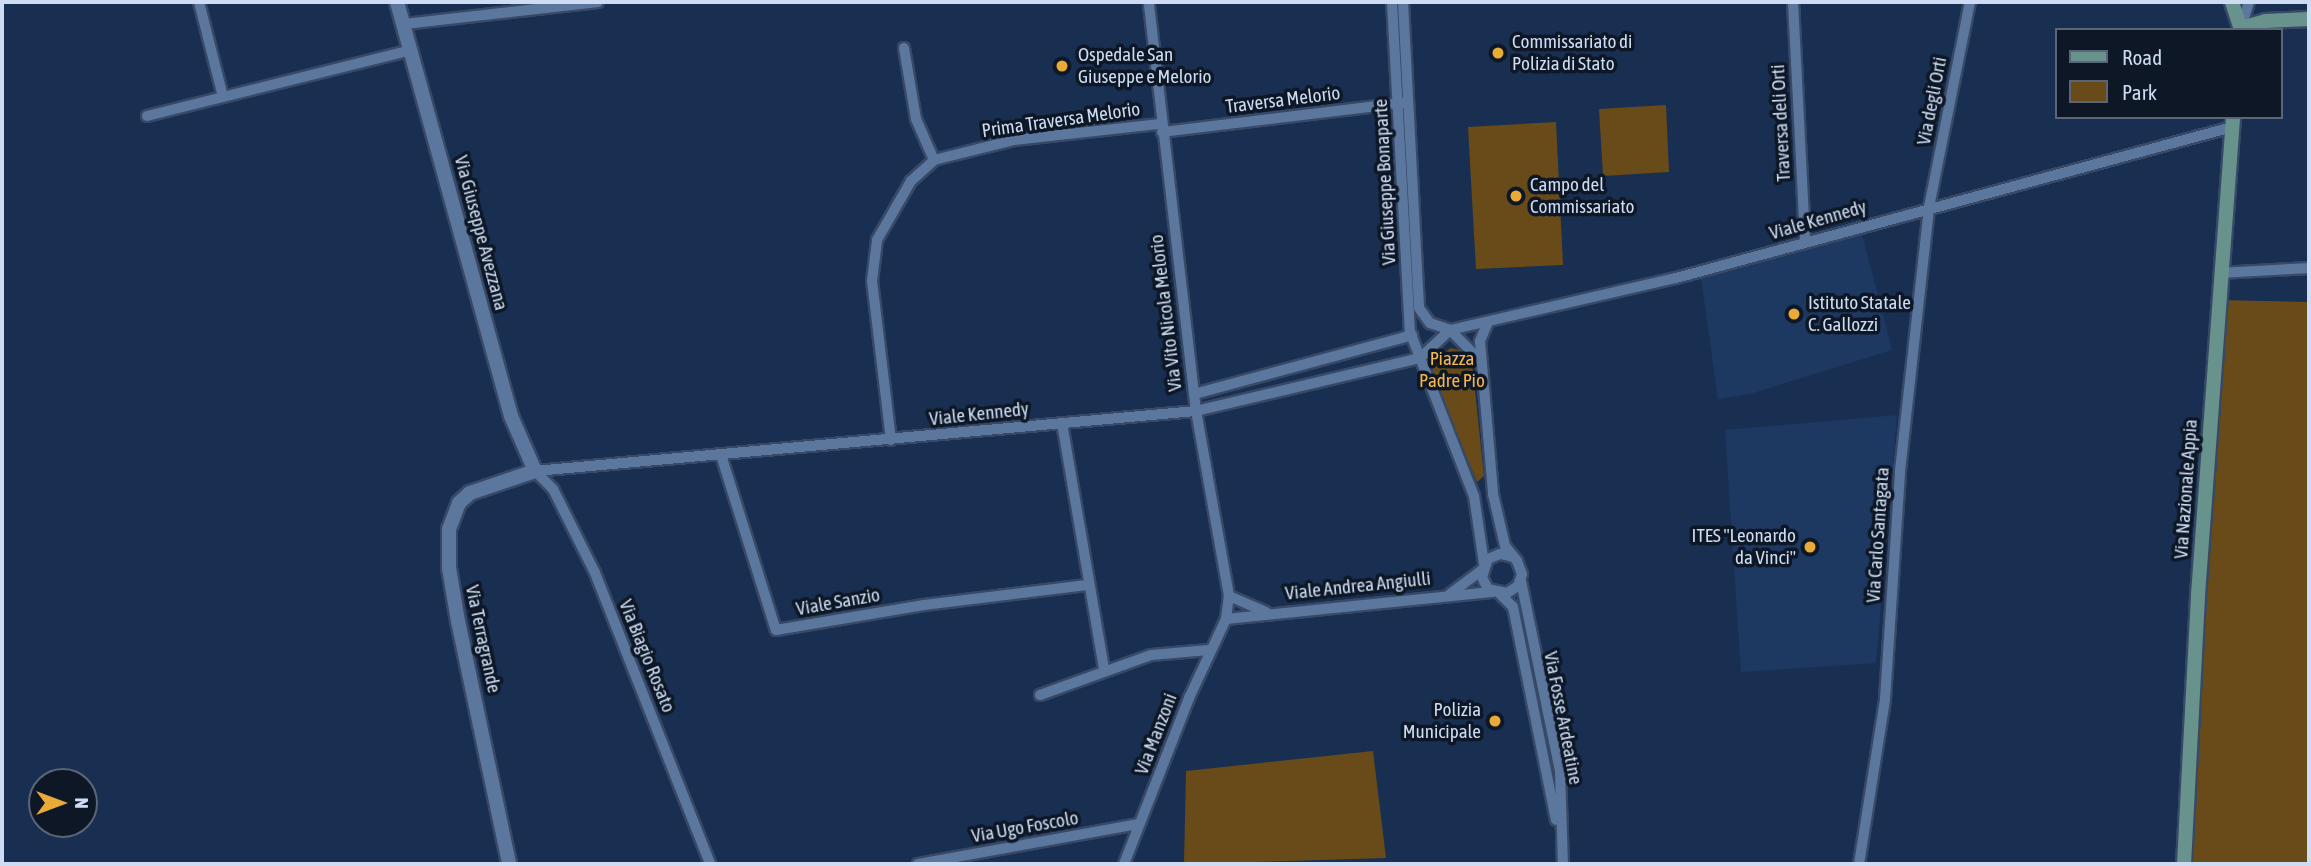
<!DOCTYPE html>
<html>
<head>
<meta charset="utf-8">
<style>
	body { margin:0 }
	#map { position:relative; width:2311px; height:866px; overflow:hidden; background:#182f51; font-family:"Asap Condensed",sans-serif }
	div>[style] { position:absolute }
	[style*='--x'] { left:calc(var(--x)*1px); top:calc(var(--y)*1px); width:calc(var(--w)*1px); rotate:calc(var(--a)*1deg) }
	.built>* { inset:0; background:#1d3961 }
	.green>* { inset:0; background:#684b19 }
	.roads { filter:drop-shadow(2px 0 #374966) drop-shadow(-2px 0 #374966) drop-shadow(0 2px #374966) drop-shadow(0 -2px #374966) }
	.minor>* { height:10px; margin:-5px; padding:0 5px; transform-origin:5px; border-radius:5px; background:#5c779e }
	.tertiary>* { height:14px; margin:-7px; padding:0 7px; transform-origin:7px; border-radius:7px; background:#5c779e }
	.secondary>* { height:14px; margin:-7px; padding:0 7px; transform-origin:7px; border-radius:7px; background:#68938d }
	.dots>* { width:19px; height:19px; translate:-50% -50%; box-sizing:border-box; border:4px solid #0d1726; border-radius:50% }
	span { translate:-50% -50%; white-space:nowrap; text-align:center; line-height:1.15; -webkit-text-stroke:7px #0d1726; paint-order:stroke }
	.poi-label { font-size:19px; color:#cddcf2 }
	.left { translate:0 -50%; text-align:left }
	.right { translate:-100% -50%; text-align:right }
	.street-label { font-size:19px; color:#cddcf2 }
	.park-label { font-size:19px; color:#f6b74a }
	.frame { position:absolute; inset:0; border:4px solid #cddcf2; pointer-events:none }
	.legend { position:absolute; left:2055px; top:28px; width:228px; height:91px; box-sizing:border-box; background:#0d1726; border:2px solid #5a6678; margin:0; padding:9px 12px; list-style:none; font-size:21px; color:#cddcf2 }
	.legend li { display:flex; align-items:center; gap:14px; height:35px }
	.legend b { width:35px; border:2px solid #5a6678 }
	.north { position:absolute; left:28px; top:768px; width:70px; height:70px; box-sizing:border-box; background:#0d1726; border:2px solid #5a6678; border-radius:50%; rotate:90deg; font-size:19px; font-weight:700; line-height:28px; text-align:center; color:#cddcf2 }
	.north::after { content:''; display:block; margin:auto; width:24px; height:32px; background:#eaaa38; clip-path:polygon(50% 0,100% 100%,50% 72%,0 100%) }
</style>
</head>
<body>
<div id="map">
	<div class="built">
		<i style="clip-path:polygon(1862px 234px,1892px 350px,1750px 394px,1718px 399px,1701px 278px)"></i>
		<i style="clip-path:polygon(1897px 415px,1876px 663px,1741px 672px,1725px 430px)"></i>
	</div>
	<div class="green">
		<i style="clip-path:polygon(1666px 105px,1669px 172px,1603px 176px,1599px 109px)"></i>
		<i style="clip-path:polygon(1556px 122px,1563px 265px,1476px 269px,1468px 127px)"></i>
		<i style="clip-path:polygon(2218px 300px,2309px 302px,2309px 864px,2184px 864px)"></i>
		<i style="clip-path:polygon(1451px 348px,1463px 351px,1472px 362px,1484px 476px,1477px 482px,1432px 375px,1433px 359px)"></i>
		<i style="clip-path:polygon(1373px 751px,1386px 858px,1184px 864px,1186px 771px)"></i>
	</div>
	<div class="roads">
		<div class="minor">
			<i style="--x:199;--y:2;--w:98;--a:75.8"></i>
			<i style="--x:1392;--y:2;--w:330;--a:86.9"></i>
			<i style="--x:1410;--y:332;--w:176;--a:68.7"></i>
			<i style="--x:1474;--y:496;--w:69;--a:81.6"></i>
			<i style="--x:1403;--y:2;--w:306;--a:87"></i>
			<i style="--x:1419;--y:308;--w:19;--a:54"></i>
			<i style="--x:1430;--y:323;--w:21;--a:19"></i>
			<i style="--x:1450;--y:330;--w:232;--a:-13"></i>
			<i style="--x:1676;--y:278;--w:576;--a:-15.19"></i>
			<i style="--x:1793;--y:2;--w:240;--a:87.1"></i>
			<i style="--x:405;--y:24;--w:194;--a:-6.5"></i>
			<i style="--x:2241;--y:28;--w:27;--a:-73"></i>
			<i style="--x:904;--y:48;--w:72;--a:80.4"></i>
			<i style="--x:916;--y:119;--w:45;--a:66.3"></i>
			<i style="--x:147;--y:116;--w:272;--a:-14"></i>
			<i style="--x:1162;--y:132;--w:243;--a:-6.9"></i>
			<i style="--x:2220;--y:273;--w:89;--a:-3.2"></i>
			<i style="--x:1488;--y:322;--w:21;--a:113"></i>
			<i style="--x:1480;--y:341;--w:154;--a:85.1"></i>
			<i style="--x:1493;--y:494;--w:53;--a:77"></i>
			<i style="--x:1505;--y:546;--w:19;--a:51"></i>
			<i style="--x:1517;--y:561;--w:14;--a:69"></i>
			<i style="--x:1522;--y:574;--w:13;--a:108"></i>
			<i style="--x:1518;--y:586;--w:13;--a:148"></i>
			<i style="--x:1507;--y:593;--w:19;--a:-168"></i>
			<i style="--x:1488;--y:589;--w:13;--a:-117"></i>
			<i style="--x:1482;--y:577;--w:19;--a:-72"></i>
			<i style="--x:1488;--y:559;--w:13;--a:-23"></i>
			<i style="--x:1500;--y:554;--w:13;--a:13"></i>
			<i style="--x:1420;--y:358;--w:41;--a:-43"></i>
			<i style="--x:1450;--y:330;--w:42;--a:45"></i>
			<i style="--x:1194;--y:394;--w:226;--a:-15.1"></i>
			<i style="--x:1062;--y:423;--w:250;--a:80.3"></i>
			<i style="--x:891;--y:440;--w:160;--a:-96.8"></i>
			<i style="--x:872;--y:281;--w:41;--a:-83"></i>
			<i style="--x:877;--y:240;--w:68;--a:-60"></i>
			<i style="--x:911;--y:181;--w:31;--a:-42"></i>
			<i style="--x:934;--y:160;--w:82;--a:-14"></i>
			<i style="--x:1014;--y:140;--w:147;--a:-6.3"></i>
			<i style="--x:721;--y:455;--w:183;--a:72.6"></i>
			<i style="--x:776;--y:630;--w:150;--a:-9.6"></i>
			<i style="--x:924;--y:605;--w:164;--a:-7"></i>
			<i style="--x:535;--y:471;--w:664;--a:-5.19"></i>
			<i style="--x:1196;--y:411;--w:230;--a:-13.3"></i>
			<i style="--x:535;--y:471;--w:25;--a:45"></i>
			<i style="--x:553;--y:489;--w:94;--a:63.4"></i>
			<i style="--x:595;--y:573;--w:313;--a:68.4"></i>
			<i style="--x:1521;--y:581;--w:194;--a:78.4"></i>
			<i style="--x:1560;--y:771;--w:93;--a:88.2"></i>
			<i style="--x:1450;--y:594;--w:40;--a:-37"></i>
			<i style="--x:1500;--y:594;--w:18;--a:45"></i>
			<i style="--x:1513;--y:607;--w:217;--a:78.6"></i>
			<i style="--x:1229;--y:596;--w:40;--a:23.4"></i>
			<i style="--x:1226;--y:619;--w:269;--a:-5.8"></i>
			<i style="--x:1040;--y:695;--w:118;--a:-19.8"></i>
			<i style="--x:1151;--y:655;--w:58;--a:-4.9"></i>
			<i style="--x:918;--y:864;--w:225;--a:-10.3"></i>
			<i style="--x:1124;--y:864;--w:178;--a:-68.6"></i>
			<i style="--x:1189;--y:698;--w:87;--a:-64.9"></i>
			<i style="--x:1226;--y:619;--w:23;--a:-83"></i>
			<i style="--x:1229;--y:596;--w:188;--a:-100.1"></i>
			<i style="--x:1196;--y:411;--w:412;--a:-96.6"></i>
			<i style="--x:1859;--y:864;--w:167;--a:-81"></i>
			<i style="--x:1885;--y:699;--w:228;--a:-86.2"></i>
			<i style="--x:1900;--y:471;--w:266;--a:-83.7"></i>
			<i style="--x:1929;--y:207;--w:209;--a:-78.7"></i>
		</div>
		<div class="tertiary">
			<i style="--x:397;--y:2;--w:429;--a:74.6"></i>
			<i style="--x:511;--y:416;--w:60;--a:66.4"></i>
			<i style="--x:535;--y:471;--w:69;--a:161.3"></i>
			<i style="--x:470;--y:493;--w:15;--a:138"></i>
			<i style="--x:459;--y:503;--w:28;--a:111"></i>
			<i style="--x:449;--y:529;--w:39;--a:90"></i>
			<i style="--x:449;--y:568;--w:54;--a:80.4"></i>
			<i style="--x:458;--y:621;--w:248;--a:78.1"></i>
		</div>
		<div class="secondary">
			<i style="--x:2232;--y:2;--w:29;--a:72"></i>
			<i style="--x:2241;--y:28;--w:25;--a:-16"></i>
			<i style="--x:2265;--y:21;--w:44;--a:-2.6"></i>
			<i style="--x:2184;--y:864;--w:269;--a:-87"></i>
			<i style="--x:2198;--y:595;--w:479;--a:-85.8"></i>
		</div>
	</div>
	<div class="dots">
		<i style="left:1498px;top:53px;background:#eaaa38"></i>
		<i style="left:1062px;top:66px;background:#eaaa38"></i>
		<i style="left:1516px;top:196px;background:#eaaa38"></i>
		<i style="left:1794px;top:314px;background:#eaaa38"></i>
		<i style="left:1810px;top:547px;background:#eaaa38"></i>
		<i style="left:1495px;top:721px;background:#eaaa38"></i>
	</div>
	<div class="poi-label">
		<span class="left" style="left:1512px;top:53px">Commissariato di<br>Polizia di Stato</span>
		<span class="left" style="left:1078px;top:66px">Ospedale San<br>Giuseppe e Melorio</span>
		<span class="left" style="left:1530px;top:196px">Campo del<br>Commissariato</span>
		<span class="left" style="left:1808px;top:314px">Istituto Statale<br>C. Gallozzi</span>
		<span class="right" style="left:1796px;top:547px">ITES "Leonardo<br>da Vinci"</span>
		<span class="right" style="left:1481px;top:721px">Polizia<br>Municipale</span>
	</div>
	<div class="street-label">
		<span style="left:1283px;top:100px;rotate:-7deg">Traversa Melorio</span>
		<span style="left:1932px;top:101px;rotate:-79deg">Via degli Orti</span>
		<span style="left:1061px;top:120px;rotate:-8deg">Prima Traversa Melorio</span>
		<span style="left:1781px;top:123px;rotate:-93deg">Traversa deli Orti</span>
		<span style="left:1385px;top:182px;rotate:-93deg">Via Giuseppe Bonaparte</span>
		<span style="left:1818px;top:220px;rotate:-16deg">Viale Kennedy</span>
		<span style="left:481px;top:233px;rotate:75deg">Via Giuseppe Avezzana</span>
		<span style="left:1166px;top:313px;rotate:-97deg">Via Vito Nicola Melorio</span>
		<span style="left:979px;top:414px;rotate:-6deg">Viale Kennedy</span>
		<span style="left:2186px;top:489px;rotate:-86deg">Via Nazionale Appia</span>
		<span style="left:1878px;top:535px;rotate:-86deg">Via Carlo Santagata</span>
		<span style="left:1358px;top:586px;rotate:-6deg">Viale Andrea Angiulli</span>
		<span style="left:838px;top:602px;rotate:-10deg">Viale Sanzio</span>
		<span style="left:483px;top:639px;rotate:78deg">Via Terragrande</span>
		<span style="left:647px;top:656px;rotate:68deg">Via Biagio Rosato</span>
		<span style="left:1563px;top:718px;rotate:79deg">Via Fosse Ardeatine</span>
		<span style="left:1156px;top:734px;rotate:-69deg">Via Manzoni</span>
		<span style="left:1025px;top:827px;rotate:-10deg">Via Ugo Foscolo</span>
	</div>
	<div class="park-label">
		<span style="left:1452px;top:370px">Piazza<br>Padre Pio</span>
	</div>
	<div class="frame"></div>
	<ul class="legend">
	<li><b style="height:9px;background:#68938d"></b>Road</li>
	<li><b style="height:19px;background:#684b19"></b>Park</li>
	</ul>
	<div class="north">N</div>
</div>
</body>
</html>
